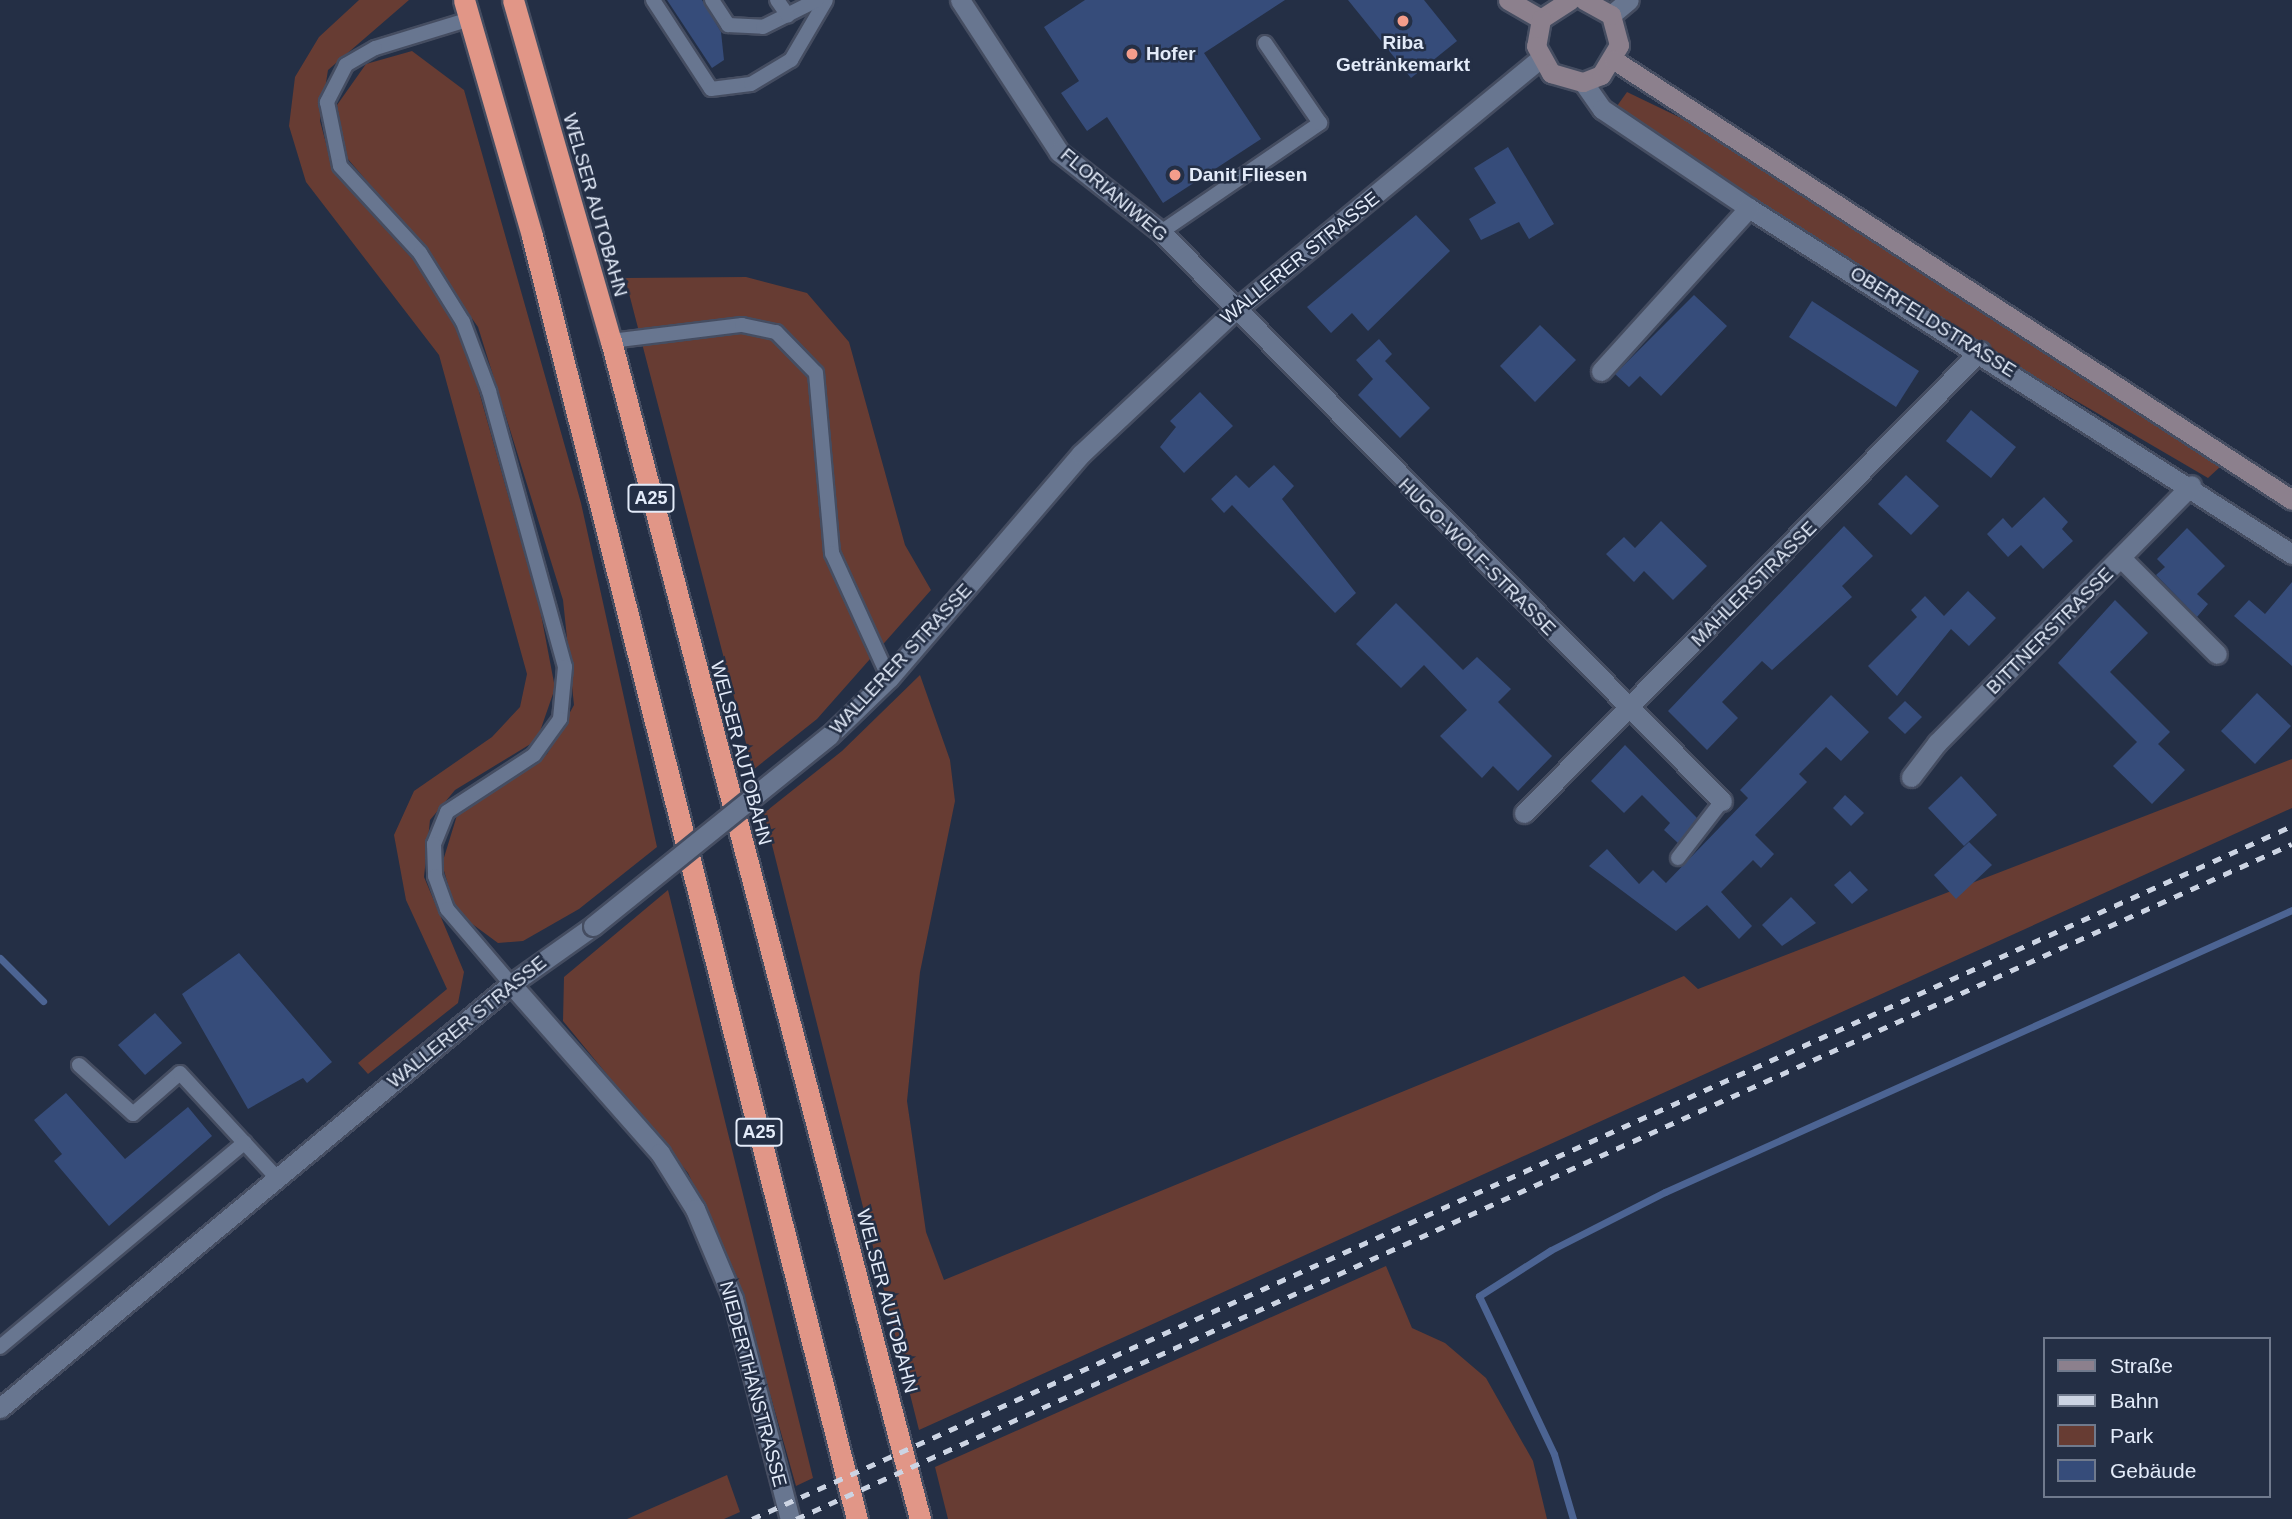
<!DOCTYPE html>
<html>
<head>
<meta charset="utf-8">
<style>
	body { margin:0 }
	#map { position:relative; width:2292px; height:1519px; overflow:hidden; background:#242f45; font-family:Arial,sans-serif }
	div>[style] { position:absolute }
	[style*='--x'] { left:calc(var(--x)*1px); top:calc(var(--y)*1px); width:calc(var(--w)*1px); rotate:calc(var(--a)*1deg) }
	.green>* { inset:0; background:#673c33 }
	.stream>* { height:7px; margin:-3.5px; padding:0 3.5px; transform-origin:3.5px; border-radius:3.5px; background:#4c6493 }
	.building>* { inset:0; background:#364c7a }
	.roads { filter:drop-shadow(2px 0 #454d61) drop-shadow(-2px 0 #454d61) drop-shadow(0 2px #454d61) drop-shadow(0 -2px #454d61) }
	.service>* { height:14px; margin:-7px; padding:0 7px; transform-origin:7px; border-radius:7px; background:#687690 }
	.minor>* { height:19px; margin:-9.5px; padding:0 9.5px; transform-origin:9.5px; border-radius:9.5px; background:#687690 }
	.tertiary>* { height:19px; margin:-9.5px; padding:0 9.5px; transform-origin:9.5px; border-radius:9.5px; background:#687690 }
	.secondary>* { height:19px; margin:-9.5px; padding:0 9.5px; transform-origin:9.5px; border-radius:9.5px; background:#8c808d }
	.motorway>* { height:21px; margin:-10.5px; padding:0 10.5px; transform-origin:10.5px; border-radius:10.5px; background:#e19687 }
	.rail>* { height:5px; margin-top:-2.5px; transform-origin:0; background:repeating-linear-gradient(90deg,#ccd4e3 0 9px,transparent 0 18px) }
	.bridges { filter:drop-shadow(2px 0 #454d61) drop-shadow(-2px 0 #454d61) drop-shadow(0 2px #454d61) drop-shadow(0 -2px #454d61) }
	.tertiary-bridge>* { height:19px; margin:-9.5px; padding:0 9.5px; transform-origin:9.5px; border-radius:9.5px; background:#687690 }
	.dots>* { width:19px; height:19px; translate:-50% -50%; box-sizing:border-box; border:4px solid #242f45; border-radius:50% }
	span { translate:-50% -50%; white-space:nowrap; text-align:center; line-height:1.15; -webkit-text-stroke:5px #242f45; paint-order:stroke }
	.shield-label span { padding:2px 5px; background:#242f45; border:2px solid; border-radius:5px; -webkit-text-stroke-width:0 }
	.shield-label { font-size:18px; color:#e3ebf9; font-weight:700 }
	.poi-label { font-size:19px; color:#e3ebf9; font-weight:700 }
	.left { translate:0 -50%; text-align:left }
	.street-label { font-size:19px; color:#e3ebf9 }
	.legend { position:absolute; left:2043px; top:1337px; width:228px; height:161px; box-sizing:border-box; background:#242f45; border:2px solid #707a8d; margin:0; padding:9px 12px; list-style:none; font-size:21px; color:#e3ebf9 }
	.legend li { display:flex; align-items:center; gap:14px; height:35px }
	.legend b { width:35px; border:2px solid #707a8d }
</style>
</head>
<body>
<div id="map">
	<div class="green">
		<i style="clip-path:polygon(359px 0,409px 0,328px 70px,320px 121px,334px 173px,418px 265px,464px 338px,540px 609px,555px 688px,537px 740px,455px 790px,430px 820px,424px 877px,464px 972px,458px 1003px,368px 1074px,358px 1063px,447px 989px,406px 900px,394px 835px,414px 791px,492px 737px,520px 707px,527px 674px,439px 355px,306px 182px,289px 126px,295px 77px,319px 37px)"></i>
		<i style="clip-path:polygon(412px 51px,464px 90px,581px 503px,657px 847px,579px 909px,523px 941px,498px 943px,456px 912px,442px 864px,458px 812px,547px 754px,574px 705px,563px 600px,478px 327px,414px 236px,347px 158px,337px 105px,366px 64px)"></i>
		<i style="clip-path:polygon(1627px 92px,1683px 119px,2221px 466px,2208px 478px,1887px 290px,1617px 106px)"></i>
		<i style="clip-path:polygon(746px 277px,807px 293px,849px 342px,905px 545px,931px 590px,817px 719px,753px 770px,625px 278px)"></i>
		<i style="clip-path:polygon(920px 675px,950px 760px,955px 801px,920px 972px,907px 1101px,926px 1232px,944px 1280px,1684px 976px,1698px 989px,2292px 759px,2292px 808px,919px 1430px,764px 813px,842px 751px)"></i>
		<i style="clip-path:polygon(668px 890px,813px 1478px,796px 1486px,737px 1277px,688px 1173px,563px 1021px,564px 977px)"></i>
		<i style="clip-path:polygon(1386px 1266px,1412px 1328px,1445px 1343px,1486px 1378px,1533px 1461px,1547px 1519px,948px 1519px,935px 1467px)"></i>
		<i style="clip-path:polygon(727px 1475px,740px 1512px,724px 1519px,627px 1519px)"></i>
	</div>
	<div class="stream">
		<i style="--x:0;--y:958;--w:61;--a:45"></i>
		<i style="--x:1573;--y:1519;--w:68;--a:-106.3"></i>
		<i style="--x:1554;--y:1454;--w:175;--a:-115.4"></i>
		<i style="--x:1479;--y:1296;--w:85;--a:-32.6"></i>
		<i style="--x:1551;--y:1250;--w:128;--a:-27"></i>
		<i style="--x:1665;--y:1192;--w:687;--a:-24.22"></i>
	</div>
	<div class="building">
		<i style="clip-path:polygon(667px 0,702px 0,721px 32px,724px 60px,712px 68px)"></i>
		<i style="clip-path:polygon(1085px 0,1285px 0,1204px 53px,1261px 139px,1163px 203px,1107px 117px,1087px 131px,1061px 93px,1079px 81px,1044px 27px)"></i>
		<i style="clip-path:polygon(1348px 0,1424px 0,1457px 41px,1411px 78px)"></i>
		<i style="clip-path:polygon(1508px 147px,1554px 224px,1529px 239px,1519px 222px,1481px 240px,1469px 219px,1496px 203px,1474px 168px)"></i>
		<i style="clip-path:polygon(1416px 215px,1450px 251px,1368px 331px,1352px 313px,1331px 333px,1307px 307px)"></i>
		<i style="clip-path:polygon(1694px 295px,1727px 326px,1661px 396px,1640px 376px,1629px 387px,1615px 374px)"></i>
		<i style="clip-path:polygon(1812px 301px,1919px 371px,1896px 407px,1789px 337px)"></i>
		<i style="clip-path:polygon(1540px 325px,1576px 360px,1535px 402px,1500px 366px)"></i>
		<i style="clip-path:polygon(1379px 339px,1392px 354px,1385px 361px,1430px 408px,1400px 438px,1358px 395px,1373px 379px,1356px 360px)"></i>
		<i style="clip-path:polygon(1200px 392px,1233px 426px,1184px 473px,1160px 447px,1176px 427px,1170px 421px)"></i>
		<i style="clip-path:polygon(1971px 410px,2016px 447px,1991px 478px,1946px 441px)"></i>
		<i style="clip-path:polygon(1274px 465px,1294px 486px,1282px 499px,1356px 593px,1335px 613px,1232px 505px,1224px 513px,1211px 499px,1236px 475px,1249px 488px)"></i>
		<i style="clip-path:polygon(1906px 475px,1939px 506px,1911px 535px,1878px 504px)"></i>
		<i style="clip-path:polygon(2044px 497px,2068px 522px,2062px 529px,2073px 541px,2043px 569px,2021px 545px,2008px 557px,1987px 534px,2003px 518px,2012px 528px)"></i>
		<i style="clip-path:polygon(1661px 521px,1707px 566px,1673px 600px,1644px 571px,1634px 582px,1606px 554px,1624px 537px,1635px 548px)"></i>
		<i style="clip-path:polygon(1844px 526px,1873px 556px,1842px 586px,1852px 597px,1772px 670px,1762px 661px,1722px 702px,1738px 718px,1707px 750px,1668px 711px)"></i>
		<i style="clip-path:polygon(2187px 528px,2225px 566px,2197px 594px,2208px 604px,2197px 617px,2156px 575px,2165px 567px,2157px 559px)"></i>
		<i style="clip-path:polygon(2292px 582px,2292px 666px,2234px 616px,2249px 600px,2265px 614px)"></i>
		<i style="clip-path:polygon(1968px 591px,1996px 618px,1969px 646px,1951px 629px,1897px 696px,1868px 666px,1917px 617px,1911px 610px,1925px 596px,1944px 616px)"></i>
		<i style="clip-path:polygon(2115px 600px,2148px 633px,2110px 672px,2170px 732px,2158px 744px,2185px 770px,2152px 804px,2113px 766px,2137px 742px,2058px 663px)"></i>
		<i style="clip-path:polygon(1396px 603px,1463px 670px,1477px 657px,1511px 689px,1498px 702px,1552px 756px,1518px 791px,1493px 766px,1482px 778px,1440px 736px,1467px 710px,1424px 665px,1401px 688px,1356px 644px)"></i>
		<i style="clip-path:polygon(2257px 693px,2291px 726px,2255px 764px,2221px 731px)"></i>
		<i style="clip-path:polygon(1831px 695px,1869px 732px,1841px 761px,1826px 747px,1799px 774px,1807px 782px,1755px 835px,1774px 854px,1761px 868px,1753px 860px,1721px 892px,1752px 926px,1739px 939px,1707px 905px,1676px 931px,1589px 866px,1607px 849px,1639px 884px,1653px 870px,1666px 883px,1748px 798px,1740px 790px)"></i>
		<i style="clip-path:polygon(1905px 701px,1922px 717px,1905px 734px,1888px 718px)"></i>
		<i style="clip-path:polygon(1625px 745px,1697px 818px,1678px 843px,1664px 830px,1670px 823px,1642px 795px,1624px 813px,1591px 781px)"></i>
		<i style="clip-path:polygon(1961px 776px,1997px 815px,1964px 846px,1928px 808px)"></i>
		<i style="clip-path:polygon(1845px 795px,1864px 813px,1851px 826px,1833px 808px)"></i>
		<i style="clip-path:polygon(1969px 842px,1992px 865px,1956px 899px,1934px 875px)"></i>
		<i style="clip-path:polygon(1850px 871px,1868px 890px,1852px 904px,1834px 885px)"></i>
		<i style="clip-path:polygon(1791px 897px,1816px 923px,1782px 946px,1762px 925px)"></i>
		<i style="clip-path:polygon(239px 953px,332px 1062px,307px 1083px,303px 1078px,248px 1109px,182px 994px)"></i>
		<i style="clip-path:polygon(155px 1013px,182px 1043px,145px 1075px,118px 1045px)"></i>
		<i style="clip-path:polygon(66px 1093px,125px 1159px,188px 1107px,212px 1136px,109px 1226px,54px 1161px,62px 1154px,34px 1120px)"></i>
	</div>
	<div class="roads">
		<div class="service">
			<i style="--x:653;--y:0;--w:106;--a:56.9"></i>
			<i style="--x:711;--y:89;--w:40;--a:-7.1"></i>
			<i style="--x:751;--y:84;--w:47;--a:-31"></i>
			<i style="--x:791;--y:60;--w:69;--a:-59.7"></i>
			<i style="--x:712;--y:0;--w:30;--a:57"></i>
			<i style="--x:728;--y:25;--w:35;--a:3"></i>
			<i style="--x:763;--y:27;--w:60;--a:-26.6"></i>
			<i style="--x:777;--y:0;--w:19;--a:55"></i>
			<i style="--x:470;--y:19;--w:99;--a:163"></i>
			<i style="--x:375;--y:48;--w:34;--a:150"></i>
			<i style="--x:346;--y:65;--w:42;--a:117.2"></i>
			<i style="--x:327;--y:102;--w:65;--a:78.5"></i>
			<i style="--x:340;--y:166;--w:118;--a:47.4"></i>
			<i style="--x:420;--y:253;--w:81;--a:58.1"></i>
			<i style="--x:463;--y:322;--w:74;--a:69.4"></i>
			<i style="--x:489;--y:391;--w:286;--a:74.6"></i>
			<i style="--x:565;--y:667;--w:52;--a:95.5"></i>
			<i style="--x:560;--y:719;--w:44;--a:125.8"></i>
			<i style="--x:534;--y:755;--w:104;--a:146.8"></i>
			<i style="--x:447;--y:812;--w:35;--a:112"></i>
			<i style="--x:434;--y:844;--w:32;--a:88"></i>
			<i style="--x:435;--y:876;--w:35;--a:70"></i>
			<i style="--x:447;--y:909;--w:99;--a:49.5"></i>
			<i style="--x:1161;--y:232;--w:193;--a:-34.4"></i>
			<i style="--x:1320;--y:123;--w:97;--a:-124.5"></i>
			<i style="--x:611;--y:341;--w:132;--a:-7"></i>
			<i style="--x:742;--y:325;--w:35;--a:12"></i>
			<i style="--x:776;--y:332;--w:57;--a:45.7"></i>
			<i style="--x:816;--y:373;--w:181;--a:84.9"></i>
			<i style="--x:832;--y:553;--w:137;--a:65.5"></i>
			<i style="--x:1678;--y:858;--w:72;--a:-52.3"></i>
			<i style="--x:79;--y:1065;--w:73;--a:42.2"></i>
			<i style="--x:133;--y:1114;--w:62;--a:-41.1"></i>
			<i style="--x:180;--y:1073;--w:143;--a:47.3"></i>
			<i style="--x:0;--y:1347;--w:319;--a:-39.9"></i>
		</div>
		<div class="minor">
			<i style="--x:960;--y:0;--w:181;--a:56.9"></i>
			<i style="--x:1059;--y:152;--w:130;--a:38.1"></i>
			<i style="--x:1161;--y:232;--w:799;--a:45.41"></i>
			<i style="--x:1583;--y:82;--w:33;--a:55"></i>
			<i style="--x:1602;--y:109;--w:177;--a:34"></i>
			<i style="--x:1749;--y:208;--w:644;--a:32.51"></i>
			<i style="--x:1601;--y:371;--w:220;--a:-47.8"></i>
			<i style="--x:2122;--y:559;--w:134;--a:45"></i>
			<i style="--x:1911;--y:777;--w:43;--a:-52.6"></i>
			<i style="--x:1937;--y:743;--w:362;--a:-45.4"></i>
			<i style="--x:1524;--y:813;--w:649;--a:-45.37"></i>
			<i style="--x:511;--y:984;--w:225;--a:48.6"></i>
			<i style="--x:660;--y:1153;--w:66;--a:58"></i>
			<i style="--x:695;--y:1209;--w:98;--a:67.1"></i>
			<i style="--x:733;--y:1299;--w:227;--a:75.5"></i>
		</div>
		<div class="tertiary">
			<i style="--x:1611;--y:15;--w:23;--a:-40"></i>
			<i style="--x:830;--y:735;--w:82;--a:-44"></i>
			<i style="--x:889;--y:678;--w:295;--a:-49.4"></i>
			<i style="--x:1081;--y:454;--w:211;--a:-43.1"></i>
			<i style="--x:1235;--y:310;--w:395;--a:-39.5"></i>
			<i style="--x:0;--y:1408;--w:664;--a:-39.68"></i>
			<i style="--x:511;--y:984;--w:100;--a:-35.3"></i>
		</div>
		<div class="secondary">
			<i style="--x:1508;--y:0;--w:38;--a:30"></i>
			<i style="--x:1570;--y:0;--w:35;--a:147"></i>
			<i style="--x:1541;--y:19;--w:27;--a:100"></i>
			<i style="--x:1536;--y:46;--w:31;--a:61"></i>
			<i style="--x:1551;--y:73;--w:33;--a:16"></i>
			<i style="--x:1583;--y:82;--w:19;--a:-21"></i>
			<i style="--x:1601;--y:75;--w:35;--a:-59"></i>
			<i style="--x:1619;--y:45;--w:31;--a:-105"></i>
			<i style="--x:1611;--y:15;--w:31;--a:-151"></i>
			<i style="--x:1614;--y:60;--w:808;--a:32.98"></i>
		</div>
		<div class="motorway">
			<i style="--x:464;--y:0;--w:246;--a:73.9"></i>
			<i style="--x:532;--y:236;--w:1324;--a:75.79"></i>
			<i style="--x:513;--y:0;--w:355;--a:74"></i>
			<i style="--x:611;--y:341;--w:1218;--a:75.3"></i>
		</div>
	</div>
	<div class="rail">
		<i style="--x:752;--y:1519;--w:1689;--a:-24.23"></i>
		<i style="--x:796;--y:1519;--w:1641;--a:-24.29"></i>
	</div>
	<div class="bridges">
		<div class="tertiary-bridge">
			<i style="--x:593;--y:926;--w:304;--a:-38.9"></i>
		</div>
	</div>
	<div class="dots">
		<i style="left:1403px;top:21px;background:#f49d8b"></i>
		<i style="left:1132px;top:54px;background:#f49d8b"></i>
		<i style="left:1175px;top:175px;background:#f49d8b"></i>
	</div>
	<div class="shield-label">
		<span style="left:651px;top:498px">A25</span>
		<span style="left:759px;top:1132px">A25</span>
	</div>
	<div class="poi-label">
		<span style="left:1403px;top:54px">Riba<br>Getränkemarkt</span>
		<span class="left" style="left:1146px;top:54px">Hofer</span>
		<span class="left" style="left:1189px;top:175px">Danit Fliesen</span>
	</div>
	<div class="street-label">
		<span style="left:1114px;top:195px;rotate:40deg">FLORIANIWEG</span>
		<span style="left:595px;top:205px;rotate:74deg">WELSER AUTOBAHN</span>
		<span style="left:1300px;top:258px;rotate:-39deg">WALLERER STRASSE</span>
		<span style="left:1933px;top:322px;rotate:32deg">OBERFELDSTRASSE</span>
		<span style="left:1477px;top:557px;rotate:45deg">HUGO-WOLF-STRASSE</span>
		<span style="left:1754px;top:584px;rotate:-45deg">MAHLERSTRASSE</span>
		<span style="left:2050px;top:631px;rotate:-45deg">BITTNERSTRASSE</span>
		<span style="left:901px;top:659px;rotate:-47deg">WALLERER STRASSE</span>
		<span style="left:741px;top:753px;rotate:75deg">WELSER AUTOBAHN</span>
		<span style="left:467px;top:1022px;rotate:-39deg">WALLERER STRASSE</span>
		<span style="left:887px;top:1301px;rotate:75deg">WELSER AUTOBAHN</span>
		<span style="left:753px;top:1384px;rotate:75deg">NIEDERTHANSTRASSE</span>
	</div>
	<ul class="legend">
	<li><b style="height:9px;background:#8c808d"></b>Straße</li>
	<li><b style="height:9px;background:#ccd4e3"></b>Bahn</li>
	<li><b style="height:19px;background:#673c33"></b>Park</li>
	<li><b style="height:19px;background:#364c7a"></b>Gebäude</li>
	</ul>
</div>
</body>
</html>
